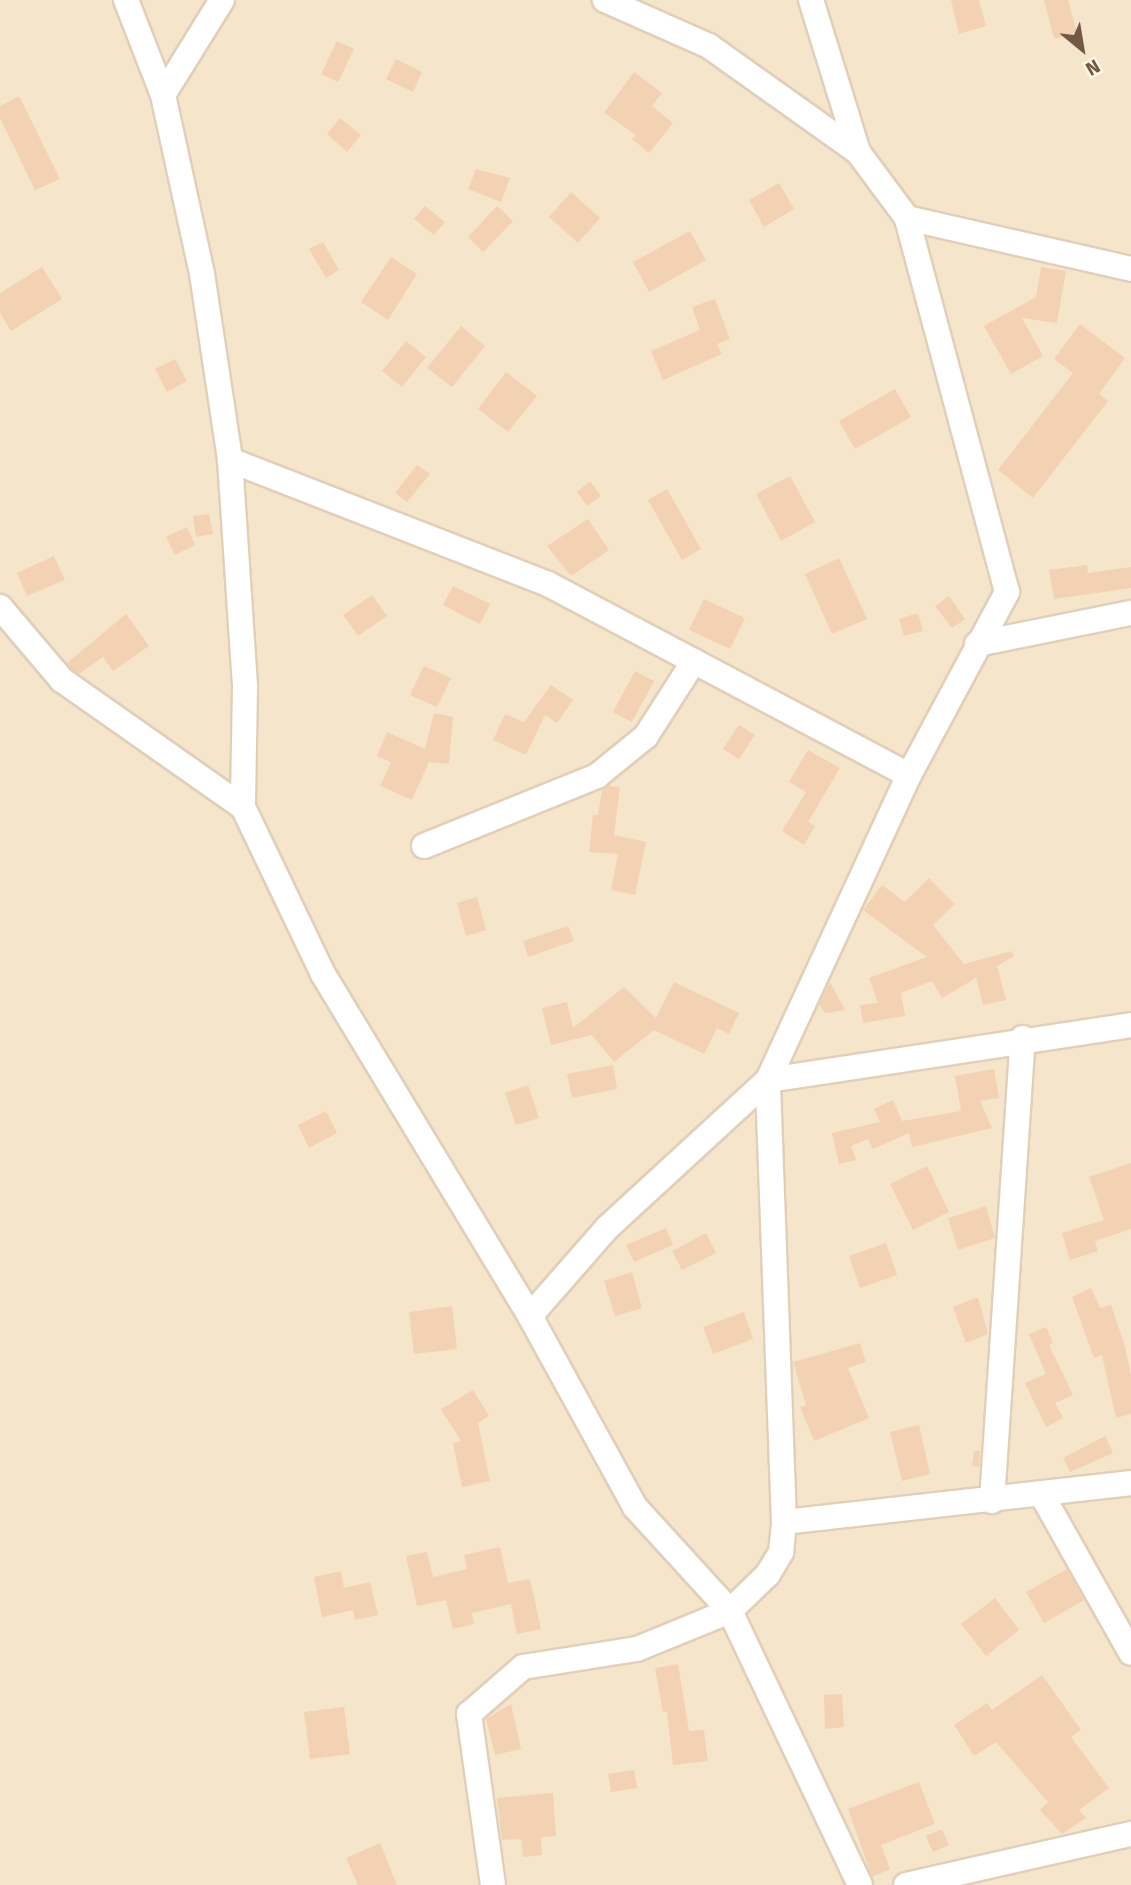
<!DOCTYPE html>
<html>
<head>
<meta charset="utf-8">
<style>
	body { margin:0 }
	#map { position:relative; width:1131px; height:1885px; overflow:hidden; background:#fdf3dd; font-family:"Fira Sans",sans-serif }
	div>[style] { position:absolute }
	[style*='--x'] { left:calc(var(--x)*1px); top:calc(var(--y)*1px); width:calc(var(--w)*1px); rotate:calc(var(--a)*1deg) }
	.residential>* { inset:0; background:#f5e5cb }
	.building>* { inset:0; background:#f3d2b4 }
	.roads { filter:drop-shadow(2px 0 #e1cfb9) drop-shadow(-2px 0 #e1cfb9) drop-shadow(0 2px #e1cfb9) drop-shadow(0 -2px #e1cfb9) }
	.street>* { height:24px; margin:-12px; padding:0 12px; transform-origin:12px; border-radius:12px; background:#fff }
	span { translate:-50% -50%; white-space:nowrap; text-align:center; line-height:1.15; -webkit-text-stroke:5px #fff7e4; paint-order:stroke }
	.north { position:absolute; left:1047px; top:14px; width:70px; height:70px; -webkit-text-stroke:5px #fff7e4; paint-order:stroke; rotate:150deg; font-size:19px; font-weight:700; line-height:28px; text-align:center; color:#735945 }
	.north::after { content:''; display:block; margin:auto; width:24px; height:32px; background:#735945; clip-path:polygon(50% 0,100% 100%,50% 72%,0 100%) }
</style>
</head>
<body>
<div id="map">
	<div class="residential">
		<i style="clip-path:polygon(0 0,1131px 0,1131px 1885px,0 1885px)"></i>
	</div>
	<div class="building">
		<i style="clip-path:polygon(951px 0,979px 0,986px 26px,959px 34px)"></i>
		<i style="clip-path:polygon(1044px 0,1068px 0,1077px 33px,1054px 39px)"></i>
		<i style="clip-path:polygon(337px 41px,354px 49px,338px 82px,321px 74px)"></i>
		<i style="clip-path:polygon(396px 59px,422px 72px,413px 92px,386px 79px)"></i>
		<i style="clip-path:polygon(634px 72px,662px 93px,652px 106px,673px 123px,649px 153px,632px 139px,636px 135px,604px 113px)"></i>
		<i style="clip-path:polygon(19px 96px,60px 179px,35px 190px,0 118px,0 106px)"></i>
		<i style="clip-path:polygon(340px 118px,361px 135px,347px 152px,327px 134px)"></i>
		<i style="clip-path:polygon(476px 169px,510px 178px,501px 202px,468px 189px)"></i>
		<i style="clip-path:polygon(779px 183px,794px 209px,764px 227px,749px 200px)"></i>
		<i style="clip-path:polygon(571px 192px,600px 218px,578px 243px,549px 217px)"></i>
		<i style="clip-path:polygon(425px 206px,445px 222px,434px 235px,414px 219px)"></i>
		<i style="clip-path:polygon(497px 206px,513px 221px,483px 252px,468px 237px)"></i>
		<i style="clip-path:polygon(690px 231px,706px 260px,649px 292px,633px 262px)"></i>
		<i style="clip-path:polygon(323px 242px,339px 270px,326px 278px,309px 249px)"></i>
		<i style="clip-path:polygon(391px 257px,417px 274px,388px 320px,361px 302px)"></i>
		<i style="clip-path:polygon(42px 267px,62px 299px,11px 331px,0 313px,0 293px)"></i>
		<i style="clip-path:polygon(1041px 267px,1066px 271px,1057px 323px,1022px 318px,1043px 356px,1011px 374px,984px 326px,1036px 297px)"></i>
		<i style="clip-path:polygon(715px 299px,730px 339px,717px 344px,722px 354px,663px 380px,651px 351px,700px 330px,692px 307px)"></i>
		<i style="clip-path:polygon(1080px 324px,1125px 358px,1099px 394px,1108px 401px,1033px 498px,998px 470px,1073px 373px,1054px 359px)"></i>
		<i style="clip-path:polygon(461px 326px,485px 346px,452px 387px,427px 368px)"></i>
		<i style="clip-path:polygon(406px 341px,426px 357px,402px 387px,382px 371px)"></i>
		<i style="clip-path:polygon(175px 359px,187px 381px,167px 392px,155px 369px)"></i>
		<i style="clip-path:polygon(506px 372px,537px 396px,508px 432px,478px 409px)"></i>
		<i style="clip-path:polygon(895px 389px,911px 417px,855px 449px,839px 421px)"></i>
		<i style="clip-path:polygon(417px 465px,430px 474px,407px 502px,395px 493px)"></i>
		<i style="clip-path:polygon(790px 476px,815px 522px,781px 541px,756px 494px)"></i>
		<i style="clip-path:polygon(590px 481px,601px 496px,587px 506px,577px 492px)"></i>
		<i style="clip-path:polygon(667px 489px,701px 549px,682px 560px,648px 500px)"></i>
		<i style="clip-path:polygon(209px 514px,213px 534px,196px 537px,193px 516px)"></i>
		<i style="clip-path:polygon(588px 519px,609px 550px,571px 576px,547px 546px)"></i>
		<i style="clip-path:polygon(187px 527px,195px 545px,175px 555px,166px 537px)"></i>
		<i style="clip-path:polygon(54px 556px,65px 580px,27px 596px,17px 573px)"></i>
		<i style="clip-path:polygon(839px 558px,867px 619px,832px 634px,805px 574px)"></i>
		<i style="clip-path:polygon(1087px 565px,1088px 573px,1131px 567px,1131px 588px,1054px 599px,1049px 570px)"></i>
		<i style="clip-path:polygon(453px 586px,490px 604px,480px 624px,443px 605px)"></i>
		<i style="clip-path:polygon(372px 595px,387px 616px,358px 636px,343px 615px)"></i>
		<i style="clip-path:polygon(949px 596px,965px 619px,952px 628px,935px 606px)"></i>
		<i style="clip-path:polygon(704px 599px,745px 618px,730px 649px,689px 630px)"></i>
		<i style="clip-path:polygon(918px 613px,923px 631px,904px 636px,899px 619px)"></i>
		<i style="clip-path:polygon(126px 614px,149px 646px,113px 671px,103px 657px,79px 674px,72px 669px,67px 663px)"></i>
		<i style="clip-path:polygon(424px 666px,451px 678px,437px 707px,410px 695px)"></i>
		<i style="clip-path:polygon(635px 671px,654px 681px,632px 722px,613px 712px)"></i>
		<i style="clip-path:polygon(551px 685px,573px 700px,557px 723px,545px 715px,526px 755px,493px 740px,505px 714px,524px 722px)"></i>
		<i style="clip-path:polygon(434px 713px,453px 717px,449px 764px,429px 762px,412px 800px,380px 786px,391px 762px,377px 756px,387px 732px,425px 749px)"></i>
		<i style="clip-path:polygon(739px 725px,755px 735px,739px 759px,723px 749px)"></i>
		<i style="clip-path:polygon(808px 750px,840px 768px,808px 822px,815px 826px,804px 845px,782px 831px,806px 792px,789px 782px)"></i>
		<i style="clip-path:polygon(609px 786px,620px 787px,614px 835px,646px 842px,635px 895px,611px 890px,618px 854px,589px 852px,593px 815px,598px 815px,602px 790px)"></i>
		<i style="clip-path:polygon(929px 878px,955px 904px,933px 925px,964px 964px,1012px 951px,1014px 956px,997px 966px,1006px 1000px,983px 1005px,976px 978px,942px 998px,932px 981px,901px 993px,905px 1016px,863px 1023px,860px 1005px,878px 1003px,869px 978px,927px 957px,863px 910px,882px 885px,905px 902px)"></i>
		<i style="clip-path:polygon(477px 897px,486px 930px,466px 936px,457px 903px)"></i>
		<i style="clip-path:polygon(568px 926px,574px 941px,528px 957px,523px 941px)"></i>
		<i style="clip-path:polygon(674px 982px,739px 1013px,729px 1034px,717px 1028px,704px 1054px,654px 1030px,614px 1062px,592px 1035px,551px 1045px,542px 1008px,567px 1002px,573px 1028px,624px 987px,656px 1018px)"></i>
		<i style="clip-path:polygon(830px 982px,845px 1010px,825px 1013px,819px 1004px)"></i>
		<i style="clip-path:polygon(613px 1065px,617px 1089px,572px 1098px,567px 1074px)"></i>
		<i style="clip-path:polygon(994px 1069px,999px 1098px,980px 1101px,992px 1128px,912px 1147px,909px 1133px,873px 1149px,868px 1139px,851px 1146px,856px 1160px,839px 1164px,832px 1133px,880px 1122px,874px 1109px,893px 1100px,902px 1121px,961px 1111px,955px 1076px)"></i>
		<i style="clip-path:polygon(528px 1085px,539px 1118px,516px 1125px,505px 1093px)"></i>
		<i style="clip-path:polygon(326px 1111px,337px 1133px,309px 1148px,298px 1125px)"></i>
		<i style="clip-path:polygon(1131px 1163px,1131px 1229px,1095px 1241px,1098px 1251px,1070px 1260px,1062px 1233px,1104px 1220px,1089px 1177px)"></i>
		<i style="clip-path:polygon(927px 1166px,949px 1212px,913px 1230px,890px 1184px)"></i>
		<i style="clip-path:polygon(986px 1206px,995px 1238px,958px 1250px,948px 1218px)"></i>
		<i style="clip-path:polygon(666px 1228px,673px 1245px,634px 1262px,626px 1245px)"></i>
		<i style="clip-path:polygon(706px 1233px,716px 1253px,682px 1270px,672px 1251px)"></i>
		<i style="clip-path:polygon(886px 1243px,897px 1275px,860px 1288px,849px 1256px)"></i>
		<i style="clip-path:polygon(632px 1272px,642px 1308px,615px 1316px,604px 1281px)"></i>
		<i style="clip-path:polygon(1091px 1288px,1100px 1308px,1111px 1305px,1124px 1343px,1131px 1375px,1131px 1414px,1116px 1418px,1102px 1355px,1094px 1358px,1072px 1297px)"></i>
		<i style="clip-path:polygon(978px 1297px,988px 1334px,966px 1343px,953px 1307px)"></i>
		<i style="clip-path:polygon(452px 1306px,457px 1349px,414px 1354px,409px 1312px)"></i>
		<i style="clip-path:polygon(744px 1312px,753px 1339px,713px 1354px,703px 1327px)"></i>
		<i style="clip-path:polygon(1046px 1327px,1053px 1343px,1049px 1345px,1073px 1395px,1055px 1403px,1063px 1418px,1046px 1427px,1025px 1383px,1046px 1374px,1029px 1334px)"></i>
		<i style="clip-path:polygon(860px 1343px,866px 1362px,848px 1368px,869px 1418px,814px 1441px,800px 1407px,806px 1405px,793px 1362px)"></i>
		<i style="clip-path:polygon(473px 1390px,489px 1416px,478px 1423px,490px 1481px,462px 1487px,453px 1443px,461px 1441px,441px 1409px)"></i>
		<i style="clip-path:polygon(919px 1425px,930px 1474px,902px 1481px,890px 1432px)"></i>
		<i style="clip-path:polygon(1105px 1436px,1113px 1453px,1070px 1472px,1063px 1458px)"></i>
		<i style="clip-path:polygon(974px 1451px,980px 1451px,979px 1467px,972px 1466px)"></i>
		<i style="clip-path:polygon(500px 1547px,508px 1583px,530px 1579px,541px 1629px,517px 1634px,511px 1604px,472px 1613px,474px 1624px,453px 1629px,446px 1600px,417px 1606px,406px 1556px,427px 1552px,433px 1577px,467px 1569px,464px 1555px)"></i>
		<i style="clip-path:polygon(1067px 1569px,1084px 1600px,1044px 1623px,1026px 1592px)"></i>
		<i style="clip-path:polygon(341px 1571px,344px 1588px,370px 1582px,378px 1615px,355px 1620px,353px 1610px,322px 1617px,314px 1577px)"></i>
		<i style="clip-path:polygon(995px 1598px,1019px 1630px,986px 1656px,961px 1624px)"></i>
		<i style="clip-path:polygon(678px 1664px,689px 1731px,704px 1730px,708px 1761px,673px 1765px,667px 1712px,663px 1712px,655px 1668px)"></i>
		<i style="clip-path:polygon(1042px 1675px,1081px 1730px,1071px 1737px,1109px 1788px,1079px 1810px,1086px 1818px,1062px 1834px,1040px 1810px,1048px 1802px,996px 1742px,974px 1756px,954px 1725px,987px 1703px,992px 1710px)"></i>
		<i style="clip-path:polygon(842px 1694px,844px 1727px,825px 1729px,824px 1695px)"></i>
		<i style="clip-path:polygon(511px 1704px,521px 1749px,495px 1755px,486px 1719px)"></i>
		<i style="clip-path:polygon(344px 1707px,350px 1754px,310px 1759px,304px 1712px)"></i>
		<i style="clip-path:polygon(634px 1770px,637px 1788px,611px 1792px,608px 1774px)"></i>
		<i style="clip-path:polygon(919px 1782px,935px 1824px,881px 1845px,890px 1869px,872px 1877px,848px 1809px)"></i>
		<i style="clip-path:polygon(553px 1793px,556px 1836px,541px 1837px,542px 1855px,523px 1857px,521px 1839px,502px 1840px,497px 1798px)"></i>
		<i style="clip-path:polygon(942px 1829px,949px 1845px,933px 1852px,926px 1836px)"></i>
		<i style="clip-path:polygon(380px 1843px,397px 1885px,358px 1885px,346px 1858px)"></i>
	</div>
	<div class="roads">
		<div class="street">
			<i style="--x:126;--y:0;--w:102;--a:68.7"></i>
			<i style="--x:163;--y:95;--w:183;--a:77.7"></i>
			<i style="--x:202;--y:274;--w:188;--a:81.4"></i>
			<i style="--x:230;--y:460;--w:227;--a:86.2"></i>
			<i style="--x:245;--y:687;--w:120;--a:91"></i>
			<i style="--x:243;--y:807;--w:185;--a:64.4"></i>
			<i style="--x:323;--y:974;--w:400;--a:58.8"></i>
			<i style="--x:530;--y:1316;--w:218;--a:61.2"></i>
			<i style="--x:635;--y:1507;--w:141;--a:47.6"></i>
			<i style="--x:730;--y:1611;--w:303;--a:64.6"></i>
			<i style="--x:811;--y:0;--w:159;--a:72.8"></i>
			<i style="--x:163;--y:95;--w:112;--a:-58.2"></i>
			<i style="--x:907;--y:218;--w:230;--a:12.8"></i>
			<i style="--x:230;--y:460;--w:341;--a:21.3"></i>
			<i style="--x:548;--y:584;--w:408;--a:27.9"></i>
			<i style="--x:0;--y:607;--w:96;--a:49.7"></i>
			<i style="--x:62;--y:680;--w:221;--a:35.1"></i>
			<i style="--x:977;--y:644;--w:157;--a:-11.4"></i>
			<i style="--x:424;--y:846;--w:187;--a:-22"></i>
			<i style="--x:597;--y:776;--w:63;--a:-39.2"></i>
			<i style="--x:646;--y:736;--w:89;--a:-57.4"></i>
			<i style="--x:530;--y:1316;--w:118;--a:-48.8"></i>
			<i style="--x:608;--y:1227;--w:217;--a:-42.6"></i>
			<i style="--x:768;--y:1080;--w:367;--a:-8.6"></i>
			<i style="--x:1042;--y:1495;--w:181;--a:60.6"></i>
			<i style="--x:992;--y:1501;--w:464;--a:-86.2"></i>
			<i style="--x:784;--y:1522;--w:349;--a:-6.4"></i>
			<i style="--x:493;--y:1885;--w:173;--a:-98"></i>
			<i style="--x:469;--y:1714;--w:72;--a:-41"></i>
			<i style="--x:523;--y:1667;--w:115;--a:-9"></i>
			<i style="--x:637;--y:1649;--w:100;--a:-22.2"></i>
			<i style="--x:730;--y:1611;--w:53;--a:-44.2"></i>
			<i style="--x:768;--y:1574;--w:26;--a:-59"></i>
			<i style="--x:781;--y:1552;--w:30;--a:-84"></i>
			<i style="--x:784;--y:1522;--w:442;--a:-92.1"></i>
			<i style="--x:768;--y:1080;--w:336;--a:-65.2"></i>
			<i style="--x:909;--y:775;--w:208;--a:-61.8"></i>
			<i style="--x:1007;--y:592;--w:387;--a:-105"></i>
			<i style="--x:907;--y:218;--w:82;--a:-126.6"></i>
			<i style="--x:858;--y:152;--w:183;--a:-144.6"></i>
			<i style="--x:709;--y:46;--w:114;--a:-156.1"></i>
			<i style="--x:906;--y:1885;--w:231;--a:-12.8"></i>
		</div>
	</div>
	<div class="north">N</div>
</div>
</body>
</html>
